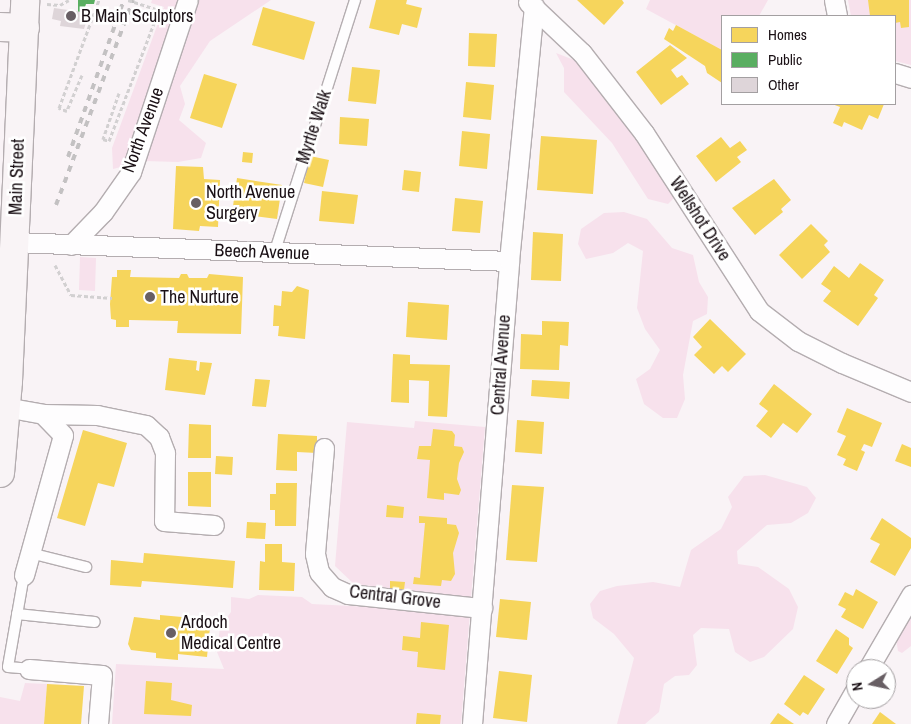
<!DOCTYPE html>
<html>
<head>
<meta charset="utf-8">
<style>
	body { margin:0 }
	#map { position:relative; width:911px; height:724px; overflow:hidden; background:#f9f3f6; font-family:"Archivo Narrow",sans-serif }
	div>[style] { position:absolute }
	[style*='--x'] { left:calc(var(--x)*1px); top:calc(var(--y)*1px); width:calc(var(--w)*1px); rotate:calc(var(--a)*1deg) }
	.green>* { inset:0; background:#f7e1ec }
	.homes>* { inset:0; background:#f6d55c }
	.public>* { inset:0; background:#5aae61 }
	.building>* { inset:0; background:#ded5d9 }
	.path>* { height:3px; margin-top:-1.5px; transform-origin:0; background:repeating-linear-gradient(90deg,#d2d0d1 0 4px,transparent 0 6.5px) }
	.roads { filter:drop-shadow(1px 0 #b4adb0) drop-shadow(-1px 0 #b4adb0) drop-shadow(0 1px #b4adb0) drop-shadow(0 -1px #b4adb0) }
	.service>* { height:10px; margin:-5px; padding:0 5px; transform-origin:5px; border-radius:5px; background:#fefdfe }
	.minor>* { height:19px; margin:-9.5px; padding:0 9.5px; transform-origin:9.5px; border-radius:9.5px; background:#fefdfe }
	.primary>* { height:28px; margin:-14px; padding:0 14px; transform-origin:14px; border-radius:14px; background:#f9f4f6 }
	.rail>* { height:4px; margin-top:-2px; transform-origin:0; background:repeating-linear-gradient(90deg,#c3c1c2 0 6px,transparent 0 12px) }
	.path-bridge>* { height:3px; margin-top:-1.5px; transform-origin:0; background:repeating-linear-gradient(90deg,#d2d0d1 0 4px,transparent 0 6.5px) }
	.dots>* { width:14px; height:14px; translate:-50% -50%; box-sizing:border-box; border:2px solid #fff; border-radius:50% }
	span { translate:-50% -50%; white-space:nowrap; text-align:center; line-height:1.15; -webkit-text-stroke:5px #fff; paint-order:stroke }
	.poi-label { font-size:18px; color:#1a1015 }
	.left { translate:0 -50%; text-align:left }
	.street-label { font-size:18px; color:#1a1015 }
	.legend { position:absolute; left:721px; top:15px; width:175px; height:90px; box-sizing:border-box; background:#fff; border:1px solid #a39fa1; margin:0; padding:6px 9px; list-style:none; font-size:15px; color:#1a1015 }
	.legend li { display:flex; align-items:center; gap:10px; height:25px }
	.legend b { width:25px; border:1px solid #a39fa1 }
	.north { position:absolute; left:846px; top:659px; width:50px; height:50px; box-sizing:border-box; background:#fff; border:1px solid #a39fa1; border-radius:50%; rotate:260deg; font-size:14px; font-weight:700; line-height:20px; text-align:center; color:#1a1015 }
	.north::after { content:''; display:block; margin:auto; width:18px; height:22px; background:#685f64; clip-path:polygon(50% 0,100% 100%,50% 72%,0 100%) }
</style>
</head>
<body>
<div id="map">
	<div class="green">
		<i style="clip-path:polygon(152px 0,271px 0,210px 41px,180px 86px,185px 104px,179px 120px,206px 143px,201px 158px,178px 162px,144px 161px,113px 169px,112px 148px,164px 7px,151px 3px)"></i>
		<i style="clip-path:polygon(650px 0,768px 0,759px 16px,722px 16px,722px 50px,646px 9px)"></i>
		<i style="clip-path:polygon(848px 0,911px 0,911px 65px,895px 61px,895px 16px,851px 16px)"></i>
		<i style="clip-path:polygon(556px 53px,582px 63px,600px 81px,675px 197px,668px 204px,648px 199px,612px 143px,564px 92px,564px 68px)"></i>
		<i style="clip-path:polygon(624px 212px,647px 219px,672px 248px,693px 255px,699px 282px,708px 297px,707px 314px,693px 321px,683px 375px,685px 399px,677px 418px,663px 418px,644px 404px,636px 379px,650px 369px,660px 350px,645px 329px,637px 308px,643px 251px,628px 243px,613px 253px,586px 259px,578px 244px,581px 229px,604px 213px)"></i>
		<i style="clip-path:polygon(80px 257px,96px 258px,95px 291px,79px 290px)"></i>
		<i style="clip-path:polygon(415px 421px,485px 427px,471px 598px,354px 584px,335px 566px,347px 422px,414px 428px)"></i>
		<i style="clip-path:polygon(765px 475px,807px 487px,816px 498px,808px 513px,791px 523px,767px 525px,737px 551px,738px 564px,758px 567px,789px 589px,798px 607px,793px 629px,764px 657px,750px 662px,735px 652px,729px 629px,701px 628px,693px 635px,697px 665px,689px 675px,675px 676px,664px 684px,659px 712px,645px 724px,617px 724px,634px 658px,614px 634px,593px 618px,590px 604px,600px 591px,617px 586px,653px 582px,680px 587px,691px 550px,721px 529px,732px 507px,728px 497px,744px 476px)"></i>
		<i style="clip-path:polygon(258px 595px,302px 597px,312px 604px,470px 612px,461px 724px,112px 724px,116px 664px,224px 669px,217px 652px,220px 627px,231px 612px,231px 597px,249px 599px)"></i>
		<i style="clip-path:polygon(911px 612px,911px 646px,902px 653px,898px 651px,896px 639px)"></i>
		<i style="clip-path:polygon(25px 683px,47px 684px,44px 724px,0 724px,0 697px,20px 701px)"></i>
	</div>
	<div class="homes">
		<i style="clip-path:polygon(376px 0,407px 0,406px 4px,422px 8px,417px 28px,402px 24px,399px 35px,369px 28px)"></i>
		<i style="clip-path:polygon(577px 0,622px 0,624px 3px,604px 25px)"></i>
		<i style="clip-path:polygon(868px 0,909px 0,909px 27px,901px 28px,900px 22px,895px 23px,895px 16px,870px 16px)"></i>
		<i style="clip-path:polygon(263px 7px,315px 22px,304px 60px,252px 45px)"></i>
		<i style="clip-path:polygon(676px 25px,722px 50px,722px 83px,707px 73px,705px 66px,664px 39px,669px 28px,673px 31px)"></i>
		<i style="clip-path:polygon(469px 33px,497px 34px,495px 67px,468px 66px)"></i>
		<i style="clip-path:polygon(670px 45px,687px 58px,671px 70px,677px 78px,682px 75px,689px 84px,661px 105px,636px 72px)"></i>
		<i style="clip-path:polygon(352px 67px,380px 70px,376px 104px,348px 101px)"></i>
		<i style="clip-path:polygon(204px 74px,237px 84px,222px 128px,190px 118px)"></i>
		<i style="clip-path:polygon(466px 82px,494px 85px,491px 120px,463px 117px)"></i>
		<i style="clip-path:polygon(832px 104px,884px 104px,878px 119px,869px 115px,862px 130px,844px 122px,842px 127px,833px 123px,840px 107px)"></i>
		<i style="clip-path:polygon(340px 117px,369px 119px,367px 146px,339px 144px)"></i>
		<i style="clip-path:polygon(462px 131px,490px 134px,487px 169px,459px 166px)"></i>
		<i style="clip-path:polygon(541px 136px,597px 140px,593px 194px,537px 190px)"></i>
		<i style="clip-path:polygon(721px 137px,730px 148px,740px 141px,747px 150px,737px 157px,741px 162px,716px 182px,696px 156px)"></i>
		<i style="clip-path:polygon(243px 152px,253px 153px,252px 163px,242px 162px)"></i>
		<i style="clip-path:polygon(310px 156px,329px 160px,323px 187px,304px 183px)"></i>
		<i style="clip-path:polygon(176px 166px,203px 167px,204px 179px,220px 180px,218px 227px,200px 226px,199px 231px,173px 229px)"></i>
		<i style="clip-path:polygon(404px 170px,421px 172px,419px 192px,402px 190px)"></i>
		<i style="clip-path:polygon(237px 178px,282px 185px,277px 219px,232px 213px)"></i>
		<i style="clip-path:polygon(774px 179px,791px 200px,781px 209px,783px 212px,755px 235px,732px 208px)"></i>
		<i style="clip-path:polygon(322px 191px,358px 195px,354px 224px,319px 221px)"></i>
		<i style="clip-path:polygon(455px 198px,483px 201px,480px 233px,452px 231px)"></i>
		<i style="clip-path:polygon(811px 224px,828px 241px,824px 245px,830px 252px,802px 279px,779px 255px)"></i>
		<i style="clip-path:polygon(533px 232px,563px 234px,561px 281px,531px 280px)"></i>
		<i style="clip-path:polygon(860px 263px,884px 280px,874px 295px,878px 298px,858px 326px,823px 301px,831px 291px,821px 284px,834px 266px,849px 278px)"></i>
		<i style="clip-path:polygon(117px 270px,131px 270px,130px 277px,179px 278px,181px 274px,187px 274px,189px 278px,207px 278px,209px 274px,243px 277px,241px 334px,177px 333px,178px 321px,129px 320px,129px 327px,116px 327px,116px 320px,111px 319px,110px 304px,112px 277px,117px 277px)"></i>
		<i style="clip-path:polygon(297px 286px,309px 290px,305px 339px,278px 336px,279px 326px,273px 326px,274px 305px,281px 306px,282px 291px,292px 292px)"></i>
		<i style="clip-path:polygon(408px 302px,449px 305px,447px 340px,406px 337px)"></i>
		<i style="clip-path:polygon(710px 319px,746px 354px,728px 372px,722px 366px,714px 374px,694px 355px,702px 347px,693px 337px)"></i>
		<i style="clip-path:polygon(542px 321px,569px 322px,568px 346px,560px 345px,559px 370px,520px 369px,521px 334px,542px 335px)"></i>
		<i style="clip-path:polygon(393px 354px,410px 355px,410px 364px,450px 365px,447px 417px,428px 416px,429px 381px,409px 380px,409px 403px,391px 402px)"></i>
		<i style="clip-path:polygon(169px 358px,197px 361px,196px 370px,199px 371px,200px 362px,212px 363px,205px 395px,165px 390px)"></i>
		<i style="clip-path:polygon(255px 379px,270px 380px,266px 407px,252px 406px)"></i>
		<i style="clip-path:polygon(532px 380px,570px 382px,569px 399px,531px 396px)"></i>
		<i style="clip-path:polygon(774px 384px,812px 414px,797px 433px,783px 423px,771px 438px,756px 426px,768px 411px,759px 404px)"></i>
		<i style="clip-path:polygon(847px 408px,882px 423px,872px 447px,864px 444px,861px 450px,865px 452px,857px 471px,843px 465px,846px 459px,837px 455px,846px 436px,837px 432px)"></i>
		<i style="clip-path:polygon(517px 420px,544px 422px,542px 454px,515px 452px)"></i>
		<i style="clip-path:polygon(189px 424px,211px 425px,211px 458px,188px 458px)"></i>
		<i style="clip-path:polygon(433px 429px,452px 431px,455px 435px,454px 446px,462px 447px,464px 452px,459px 463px,457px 479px,461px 490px,459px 495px,444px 493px,444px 500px,427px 498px,430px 460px,417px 459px,419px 446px,431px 446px)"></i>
		<i style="clip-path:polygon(83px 430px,127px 443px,114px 487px,98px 483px,85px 526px,57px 518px)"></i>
		<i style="clip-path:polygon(278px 434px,317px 436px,317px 453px,297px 452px,297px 471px,276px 470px)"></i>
		<i style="clip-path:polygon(902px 444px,911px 448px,911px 467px,895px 461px)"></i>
		<i style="clip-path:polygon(216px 456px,233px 457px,232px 475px,215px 474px)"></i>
		<i style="clip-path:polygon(188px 472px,211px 472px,211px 507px,188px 506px)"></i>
		<i style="clip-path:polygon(276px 483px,297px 483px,296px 526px,275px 526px,275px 510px,270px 510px,270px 494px,276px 494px)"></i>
		<i style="clip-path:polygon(512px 485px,544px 487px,537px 562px,506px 560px)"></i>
		<i style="clip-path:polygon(387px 505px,404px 507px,403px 518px,386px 517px)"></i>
		<i style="clip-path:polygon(419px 516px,447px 518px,447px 524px,456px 525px,459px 533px,453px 553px,455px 574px,451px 581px,442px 580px,441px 586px,413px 584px,414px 577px,420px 578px,425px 523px,419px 523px)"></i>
		<i style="clip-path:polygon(882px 518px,911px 538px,911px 548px,895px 576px,870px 562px,880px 544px,870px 539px)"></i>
		<i style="clip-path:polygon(247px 522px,266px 523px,265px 539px,246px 538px)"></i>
		<i style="clip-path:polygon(265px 544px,282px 544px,282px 562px,295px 563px,294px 591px,259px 590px,260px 561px,265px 562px)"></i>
		<i style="clip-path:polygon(144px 553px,235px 561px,233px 588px,142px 581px,141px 587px,110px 585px,111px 560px,143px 563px)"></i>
		<i style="clip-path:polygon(390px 581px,405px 582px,404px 590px,390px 589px)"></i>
		<i style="clip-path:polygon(856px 589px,878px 602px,863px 629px,841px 617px,846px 609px,838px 605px,845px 592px,853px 596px)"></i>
		<i style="clip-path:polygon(500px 599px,531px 602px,527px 640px,496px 637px)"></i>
		<i style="clip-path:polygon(160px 615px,182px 617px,181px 624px,210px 627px,207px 657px,178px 654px,178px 660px,156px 658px,156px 653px,131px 650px,128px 644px,134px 617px,160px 620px)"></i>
		<i style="clip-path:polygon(421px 622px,449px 625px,445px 670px,417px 667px,418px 652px,402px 650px,403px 636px,420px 638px)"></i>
		<i style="clip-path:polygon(836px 629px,849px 638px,849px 645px,853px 648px,837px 674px,816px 661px)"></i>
		<i style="clip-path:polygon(499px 671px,532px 675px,527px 722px,493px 718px)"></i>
		<i style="clip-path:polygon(804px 675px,825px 689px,808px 715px,803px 712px,800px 716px,784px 704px)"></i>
		<i style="clip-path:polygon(146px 681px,172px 683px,171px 700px,192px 705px,191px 716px,144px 714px)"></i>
		<i style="clip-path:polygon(47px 684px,84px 686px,81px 724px,44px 724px)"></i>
		<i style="clip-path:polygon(880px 712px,896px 724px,872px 724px)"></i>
		<i style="clip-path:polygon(417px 713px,441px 715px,440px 724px,416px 724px)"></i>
		<i style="clip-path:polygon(778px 713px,794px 724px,770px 724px)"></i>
	</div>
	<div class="public">
		<i style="clip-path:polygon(78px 0,95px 0,94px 4px,86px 4px,83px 13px,78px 12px)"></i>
	</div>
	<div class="building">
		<i style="clip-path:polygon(54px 8px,89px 13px,84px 29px,60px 26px,61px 21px,52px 19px)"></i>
	</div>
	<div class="path">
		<i style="--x:47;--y:4;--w:13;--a:4"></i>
		<i style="--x:60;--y:5;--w:10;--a:-29"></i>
		<i style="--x:82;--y:75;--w:39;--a:113"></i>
		<i style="--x:67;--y:111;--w:9;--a:-159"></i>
		<i style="--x:59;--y:108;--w:115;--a:-69.7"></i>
		<i style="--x:119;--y:93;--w:49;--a:109.2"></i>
		<i style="--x:103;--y:139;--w:6;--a:18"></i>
		<i style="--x:109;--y:141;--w:140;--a:-69.1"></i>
		<i style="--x:55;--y:265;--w:34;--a:62"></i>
		<i style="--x:71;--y:295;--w:41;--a:4.2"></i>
	</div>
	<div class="roads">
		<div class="service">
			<i style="--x:274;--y:254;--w:267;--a:-72.3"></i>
			<i style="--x:30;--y:553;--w:58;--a:14"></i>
			<i style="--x:24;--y:575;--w:93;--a:99.9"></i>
			<i style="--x:8;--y:667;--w:21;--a:5"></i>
			<i style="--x:17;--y:614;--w:78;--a:5.9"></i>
		</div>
		<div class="minor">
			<i style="--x:834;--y:0;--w:16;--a:79"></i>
			<i style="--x:528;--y:2;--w:74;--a:43.4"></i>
			<i style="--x:582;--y:53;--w:101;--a:52.2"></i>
			<i style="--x:644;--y:133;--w:212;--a:57.1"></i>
			<i style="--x:759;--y:311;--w:49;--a:37.6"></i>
			<i style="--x:798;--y:341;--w:49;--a:26.6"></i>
			<i style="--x:842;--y:363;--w:75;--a:22.8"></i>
			<i style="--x:895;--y:73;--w:17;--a:17"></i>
			<i style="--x:15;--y:242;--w:494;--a:2.2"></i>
			<i style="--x:71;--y:245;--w:46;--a:-45.9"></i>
			<i style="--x:103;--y:212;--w:49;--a:-55"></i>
			<i style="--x:131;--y:172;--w:181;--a:-71.7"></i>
			<i style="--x:5;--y:407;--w:39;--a:10"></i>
			<i style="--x:43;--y:414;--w:54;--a:1.1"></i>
			<i style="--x:97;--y:415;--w:50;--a:11.5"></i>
			<i style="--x:146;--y:425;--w:18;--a:43"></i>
			<i style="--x:159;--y:437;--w:17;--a:69"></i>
			<i style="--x:165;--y:453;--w:68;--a:90.8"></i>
			<i style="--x:164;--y:521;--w:50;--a:4.6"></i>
			<i style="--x:324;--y:448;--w:106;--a:94.9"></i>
			<i style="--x:315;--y:554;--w:18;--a:77"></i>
			<i style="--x:319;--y:572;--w:20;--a:49"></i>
			<i style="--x:332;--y:587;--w:17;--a:24"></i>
			<i style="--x:348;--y:594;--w:135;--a:6"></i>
			<i style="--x:24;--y:575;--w:145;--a:-74.4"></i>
			<i style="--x:63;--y:435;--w:29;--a:-134"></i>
			<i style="--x:29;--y:669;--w:73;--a:4.7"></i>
			<i style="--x:102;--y:675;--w:49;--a:94.7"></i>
			<i style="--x:868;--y:669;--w:86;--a:-59.8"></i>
			<i style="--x:472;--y:724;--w:464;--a:-85.4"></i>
			<i style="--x:509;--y:261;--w:256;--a:-84.4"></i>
			<i style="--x:836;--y:724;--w:40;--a:-60.3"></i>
		</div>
		<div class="primary">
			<i style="--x:0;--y:27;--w:25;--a:2"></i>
			<i style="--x:0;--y:473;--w:92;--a:-85"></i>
			<i style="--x:8;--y:381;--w:381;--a:-87.4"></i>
		</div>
	</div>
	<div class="rail">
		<i style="--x:68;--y:157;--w:167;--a:-70.4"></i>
		<i style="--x:56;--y:205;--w:219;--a:-69.4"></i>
	</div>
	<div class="path-bridge">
		<i style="--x:128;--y:0;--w:33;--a:18"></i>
	</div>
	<div class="dots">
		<i style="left:71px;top:16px;background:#685f64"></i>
		<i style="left:196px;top:203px;background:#685f64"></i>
		<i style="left:150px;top:297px;background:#685f64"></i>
		<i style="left:171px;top:633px;background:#685f64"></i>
	</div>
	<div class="poi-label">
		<span class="left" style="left:81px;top:16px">B Main Sculptors</span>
		<span class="left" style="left:206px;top:203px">North Avenue<br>Surgery</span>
		<span class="left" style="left:160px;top:297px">The Nurture</span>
		<span class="left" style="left:181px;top:633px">Ardoch<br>Medical Centre</span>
	</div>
	<div class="street-label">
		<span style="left:314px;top:127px;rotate:-72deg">Myrtle Walk</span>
		<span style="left:143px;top:130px;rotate:-70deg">North Avenue</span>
		<span style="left:17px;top:177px;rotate:-88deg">Main Street</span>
		<span style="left:700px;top:219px;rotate:57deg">Wellshot Drive</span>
		<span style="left:262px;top:252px;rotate:2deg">Beech Avenue</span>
		<span style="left:501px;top:365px;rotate:-86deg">Central Avenue</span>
		<span style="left:395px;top:597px;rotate:7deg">Central Grove</span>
	</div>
	<ul class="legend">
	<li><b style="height:14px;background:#f6d55c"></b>Homes</li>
	<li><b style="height:14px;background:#5aae61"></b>Public</li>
	<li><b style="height:14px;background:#ded5d9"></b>Other</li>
	</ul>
	<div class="north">N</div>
</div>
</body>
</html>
